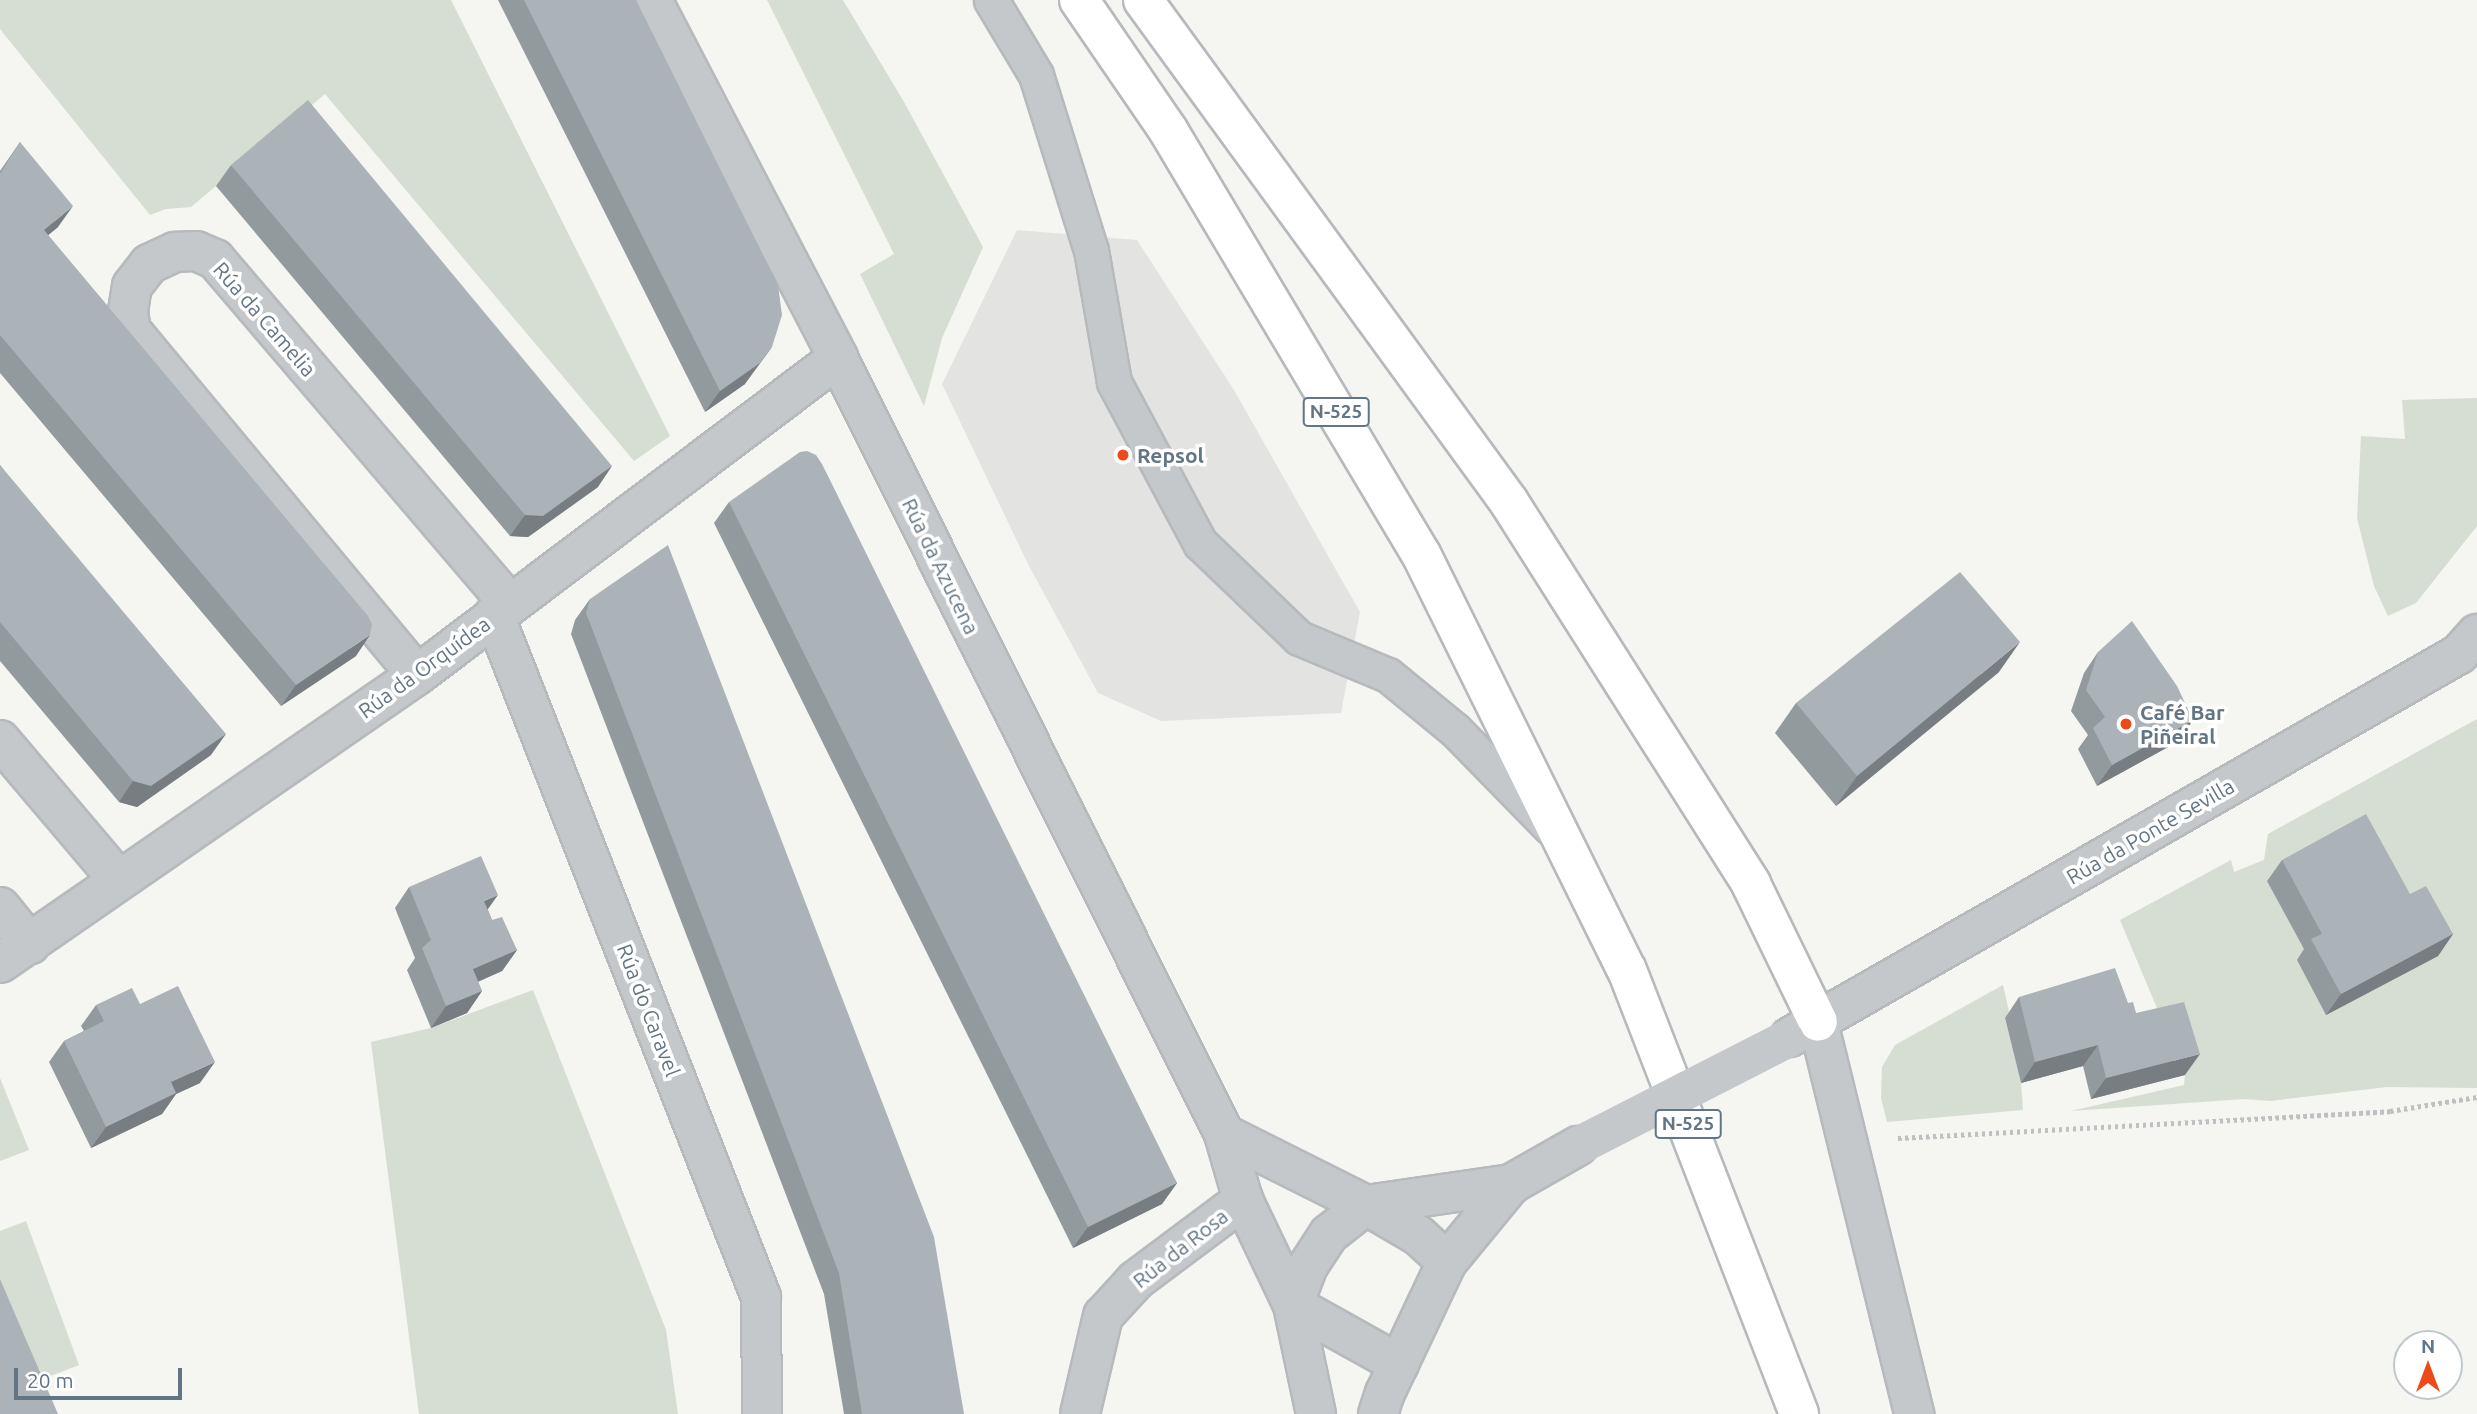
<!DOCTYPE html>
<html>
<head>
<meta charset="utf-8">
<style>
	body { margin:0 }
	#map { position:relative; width:2477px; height:1414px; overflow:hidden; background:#f5f5f1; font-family:Ubuntu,sans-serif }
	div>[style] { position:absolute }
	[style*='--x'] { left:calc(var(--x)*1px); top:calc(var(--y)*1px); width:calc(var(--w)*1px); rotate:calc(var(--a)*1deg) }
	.built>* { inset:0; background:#e3e4e2 }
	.green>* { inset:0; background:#d6ddd2 }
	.path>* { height:4.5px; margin-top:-2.25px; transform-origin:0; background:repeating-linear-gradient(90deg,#bec0c2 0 3.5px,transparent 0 7px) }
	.roads { filter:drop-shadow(2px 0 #b6babd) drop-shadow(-2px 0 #b6babd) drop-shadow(0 2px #b6babd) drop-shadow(0 -2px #b6babd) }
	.service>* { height:33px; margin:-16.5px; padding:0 16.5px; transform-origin:16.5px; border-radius:16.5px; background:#c4c8cb }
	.minor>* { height:38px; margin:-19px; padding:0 19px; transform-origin:19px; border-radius:19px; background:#c4c8cb }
	.tertiary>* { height:38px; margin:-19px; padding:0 19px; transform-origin:19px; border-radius:19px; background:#c4c8cb }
	.trunk>* { height:38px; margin:-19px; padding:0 19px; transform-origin:19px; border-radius:19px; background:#fff }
	.tertiary-bridge>* { height:38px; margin:-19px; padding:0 19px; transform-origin:19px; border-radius:19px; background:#c4c8cb }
	.wall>* { inset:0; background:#939a9e }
	.shaded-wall>* { inset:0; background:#787d81 }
	.building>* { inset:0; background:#abb3b8 }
	.dots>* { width:19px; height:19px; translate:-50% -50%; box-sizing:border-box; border:4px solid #fff; border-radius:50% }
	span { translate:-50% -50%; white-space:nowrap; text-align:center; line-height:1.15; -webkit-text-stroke:7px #fff; paint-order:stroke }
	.shield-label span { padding:2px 5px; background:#fff; border:2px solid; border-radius:5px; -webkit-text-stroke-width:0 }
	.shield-label { font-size:19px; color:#627584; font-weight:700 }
	.street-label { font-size:21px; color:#627584 }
	.poi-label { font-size:21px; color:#627584; font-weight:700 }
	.left { translate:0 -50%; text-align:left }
	.north { position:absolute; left:2393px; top:1330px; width:70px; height:70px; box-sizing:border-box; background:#fff; border:2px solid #c0c8ce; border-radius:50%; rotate:0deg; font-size:19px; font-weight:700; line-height:28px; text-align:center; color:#627584 }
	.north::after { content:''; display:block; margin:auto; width:24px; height:32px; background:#ee4918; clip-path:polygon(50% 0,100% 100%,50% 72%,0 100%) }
	.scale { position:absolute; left:14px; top:1368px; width:168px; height:32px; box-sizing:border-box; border:4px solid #627584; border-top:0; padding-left:9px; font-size:21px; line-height:24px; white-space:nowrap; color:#627584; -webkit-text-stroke:5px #fff; paint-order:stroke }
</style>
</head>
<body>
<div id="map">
	<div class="built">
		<i style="clip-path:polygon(1017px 230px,1137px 240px,1234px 390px,1360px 612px,1341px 713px,1161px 721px,1098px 693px,1028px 564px,942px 384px)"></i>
	</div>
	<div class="green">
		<i style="clip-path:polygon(0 0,451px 0,670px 436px,634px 461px,325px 94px,191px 207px,166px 209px,150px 215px,0 29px)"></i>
		<i style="clip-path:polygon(767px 0,843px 0,904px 102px,983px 247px,942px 338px,924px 406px,860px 274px,894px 254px)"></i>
		<i style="clip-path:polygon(2477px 398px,2477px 526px,2416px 603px,2388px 616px,2374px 586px,2357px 518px,2361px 436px,2405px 439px,2402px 400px)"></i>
		<i style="clip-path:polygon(2477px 719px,2477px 1088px,2387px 1087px,2270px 1101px,2245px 1099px,2071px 1111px,2184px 1085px,2185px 1075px,2120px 920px,2231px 860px,2234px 872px,2264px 860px,2268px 834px)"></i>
		<i style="clip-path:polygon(2003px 985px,2010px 1016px,2005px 1019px,2021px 1083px,2023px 1110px,1887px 1122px,1881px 1098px,1882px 1067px,1895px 1045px)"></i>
		<i style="clip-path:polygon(533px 990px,666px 1330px,678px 1414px,419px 1414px,371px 1042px,431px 1028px)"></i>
		<i style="clip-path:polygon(0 1078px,29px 1150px,0 1161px)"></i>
		<i style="clip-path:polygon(26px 1221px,79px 1365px,35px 1382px,0 1318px,0 1231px)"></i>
	</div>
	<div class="path">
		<i style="--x:1898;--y:1138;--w:493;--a:-3.1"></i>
		<i style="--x:2390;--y:1111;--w:88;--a:-9.1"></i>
	</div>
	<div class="roads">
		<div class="service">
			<i style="--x:991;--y:0;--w:87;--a:59"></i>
			<i style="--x:1036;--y:75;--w:183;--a:72.6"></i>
			<i style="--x:1091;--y:250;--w:134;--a:80.1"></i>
			<i style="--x:1114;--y:382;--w:183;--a:61.9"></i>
			<i style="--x:1200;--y:543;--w:137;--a:43.8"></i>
			<i style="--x:1299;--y:638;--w:96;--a:22.6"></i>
			<i style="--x:1388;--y:675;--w:87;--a:39.4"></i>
			<i style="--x:1455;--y:730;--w:137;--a:45.6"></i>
		</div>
		<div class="minor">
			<i style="--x:652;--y:0;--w:403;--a:62.5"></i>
			<i style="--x:838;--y:358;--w:867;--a:63.55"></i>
			<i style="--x:1224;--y:1134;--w:69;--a:73.9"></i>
			<i style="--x:1243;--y:1200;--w:116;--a:64.5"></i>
			<i style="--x:1293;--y:1305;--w:111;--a:78.1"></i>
			<i style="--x:494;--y:615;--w:732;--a:68.62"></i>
			<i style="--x:761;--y:1297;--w:117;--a:89.5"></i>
			<i style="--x:417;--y:675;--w:447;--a:-129.7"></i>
			<i style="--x:131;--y:331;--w:20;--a:-99"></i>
			<i style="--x:128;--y:311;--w:25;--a:-81"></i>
			<i style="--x:132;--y:286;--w:28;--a:-52"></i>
			<i style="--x:149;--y:264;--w:29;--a:-25"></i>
			<i style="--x:175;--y:252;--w:21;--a:-3"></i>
			<i style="--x:196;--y:251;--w:21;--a:23"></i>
			<i style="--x:215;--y:259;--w:453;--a:49.5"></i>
			<i style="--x:0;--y:740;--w:182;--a:49.7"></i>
			<i style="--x:0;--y:907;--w:48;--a:51"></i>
			<i style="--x:0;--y:963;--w:507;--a:-34.63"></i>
			<i style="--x:417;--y:675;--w:527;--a:-36.98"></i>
			<i style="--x:1224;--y:1134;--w:159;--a:26.6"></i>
			<i style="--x:1366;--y:1205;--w:147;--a:-8.2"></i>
			<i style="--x:1399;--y:1364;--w:121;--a:-150.9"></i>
			<i style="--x:1293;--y:1305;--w:42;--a:-69"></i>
			<i style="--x:1308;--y:1266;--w:38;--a:-57"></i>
			<i style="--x:1329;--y:1234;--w:47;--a:-38.1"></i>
			<i style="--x:1366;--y:1205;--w:61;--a:30.3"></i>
			<i style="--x:1419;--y:1236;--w:38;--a:43"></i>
			<i style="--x:1080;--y:1414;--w:101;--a:-76.8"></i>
			<i style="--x:1103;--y:1316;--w:49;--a:-47.5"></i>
			<i style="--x:1136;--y:1280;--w:134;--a:-36.8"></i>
		</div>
		<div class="tertiary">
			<i style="--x:1818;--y:1022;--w:404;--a:76.2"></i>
			<i style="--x:1790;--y:1037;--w:771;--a:-29.79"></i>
			<i style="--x:2459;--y:654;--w:27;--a:-48"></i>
			<i style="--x:1378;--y:1414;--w:22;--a:-72"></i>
			<i style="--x:1385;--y:1393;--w:145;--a:-64.7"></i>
			<i style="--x:1447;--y:1262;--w:101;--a:-50.6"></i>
			<i style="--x:1511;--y:1184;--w:77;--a:-29.6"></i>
		</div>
		<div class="trunk">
			<i style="--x:1079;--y:0;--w:158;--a:55.6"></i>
			<i style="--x:1168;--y:130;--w:494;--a:59.2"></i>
			<i style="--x:1421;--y:554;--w:464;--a:63.7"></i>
			<i style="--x:1627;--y:970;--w:476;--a:68.8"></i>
			<i style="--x:1143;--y:0;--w:621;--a:53.9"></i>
			<i style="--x:1509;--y:502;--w:452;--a:57.6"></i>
			<i style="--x:1751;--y:884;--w:153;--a:64.1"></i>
		</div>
	</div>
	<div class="tertiary-bridge">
		<i style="--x:1578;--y:1146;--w:233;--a:-27.1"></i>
	</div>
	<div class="wall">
		<i style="clip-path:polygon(498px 0,636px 0,745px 384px,705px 412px)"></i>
		<i style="clip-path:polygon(20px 142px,58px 227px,48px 235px,356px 656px,281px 706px,0 373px,0 171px)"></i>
		<i style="clip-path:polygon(231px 165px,598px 487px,528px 537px,510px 536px,216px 186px)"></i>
		<i style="clip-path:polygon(0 465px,211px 755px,137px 807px,119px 802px,0 661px)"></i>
		<i style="clip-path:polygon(729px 502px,1177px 1183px,1162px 1204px,1073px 1248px,714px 523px)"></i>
		<i style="clip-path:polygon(590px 599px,964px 1414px,844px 1414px,824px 1294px,571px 634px,575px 620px)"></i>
		<i style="clip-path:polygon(2098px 652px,2179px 741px,2097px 786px,2078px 749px,2088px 735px,2071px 711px,2084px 673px)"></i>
		<i style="clip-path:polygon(1999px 672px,1836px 806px,1775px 733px,1796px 703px)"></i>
		<i style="clip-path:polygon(2282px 860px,2410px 894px,2453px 934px,2438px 956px,2326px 1015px,2297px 960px,2304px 949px,2267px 881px)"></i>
		<i style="clip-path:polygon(409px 887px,488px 910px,492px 920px,517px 950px,502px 971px,478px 982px,482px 991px,467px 1013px,431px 1028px,407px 970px,415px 958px,395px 908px)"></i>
		<i style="clip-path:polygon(2019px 997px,2128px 1003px,2185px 1075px,2091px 1099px,2083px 1066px,2021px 1083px,2005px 1018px)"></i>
		<i style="clip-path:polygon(140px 1004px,200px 1083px,176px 1094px,162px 1114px,91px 1148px,49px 1062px,64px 1041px,84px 1031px,81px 1026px,96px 1005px)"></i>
	</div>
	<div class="shaded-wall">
		<i style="clip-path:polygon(73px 206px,58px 227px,29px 251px,44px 230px)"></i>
		<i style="clip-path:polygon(772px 347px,745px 384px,705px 412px,720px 391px)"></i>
		<i style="clip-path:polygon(612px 466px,598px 487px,528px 537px,510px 536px,525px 515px)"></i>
		<i style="clip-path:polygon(370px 635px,356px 656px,281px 706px,296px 685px)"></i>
		<i style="clip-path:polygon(2020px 642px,1999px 672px,1836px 806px,1857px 776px)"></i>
		<i style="clip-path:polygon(2193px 720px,2179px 741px,2097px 786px,2112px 765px)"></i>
		<i style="clip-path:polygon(226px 734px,211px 755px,137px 807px,119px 802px,133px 781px)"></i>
		<i style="clip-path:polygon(498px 895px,483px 916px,484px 901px)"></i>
		<i style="clip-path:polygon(2453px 934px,2438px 956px,2326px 1015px,2341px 994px)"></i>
		<i style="clip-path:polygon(517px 950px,502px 971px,458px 990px,473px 969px)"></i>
		<i style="clip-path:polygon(482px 991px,467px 1013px,431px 1028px,446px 1006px)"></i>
		<i style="clip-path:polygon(2098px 1045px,2083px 1066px,2021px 1083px,2035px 1062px)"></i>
		<i style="clip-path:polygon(2200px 1054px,2185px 1075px,2091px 1099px,2106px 1078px)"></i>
		<i style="clip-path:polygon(215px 1062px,200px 1083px,176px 1094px,162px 1114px,91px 1148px,106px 1127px,171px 1082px)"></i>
		<i style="clip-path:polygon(1177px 1183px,1162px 1204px,1073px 1248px,1088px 1227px)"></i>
	</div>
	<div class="building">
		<i style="clip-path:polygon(524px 0,636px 0,778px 285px,782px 315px,772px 347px,760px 363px,720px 391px)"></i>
		<i style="clip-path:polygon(308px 100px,612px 466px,543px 516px,525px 515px,231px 165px)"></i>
		<i style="clip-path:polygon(20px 142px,73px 206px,44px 230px,368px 616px,372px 624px,370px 635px,296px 685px,0 335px,0 174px)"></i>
		<i style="clip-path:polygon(807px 451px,816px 455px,822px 464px,1177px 1183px,1088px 1227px,729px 502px,800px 452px)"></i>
		<i style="clip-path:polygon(0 465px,226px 734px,151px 786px,133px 781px,0 622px)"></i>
		<i style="clip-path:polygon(668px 545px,934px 1237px,964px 1414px,862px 1414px,839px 1273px,586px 613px,590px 599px)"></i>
		<i style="clip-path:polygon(1960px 572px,2020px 642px,1857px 776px,1796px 703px)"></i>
		<i style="clip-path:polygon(2132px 621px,2177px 686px,2193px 720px,2112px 765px,2093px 728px,2105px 717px,2086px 690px,2098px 652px)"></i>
		<i style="clip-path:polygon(2366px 814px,2410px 894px,2426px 886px,2453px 934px,2341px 994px,2311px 939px,2322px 934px,2282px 860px)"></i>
		<i style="clip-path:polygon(481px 856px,498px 895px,484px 901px,492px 920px,502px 917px,517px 950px,473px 969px,482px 991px,446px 1006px,422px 948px,431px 940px,409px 887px)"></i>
		<i style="clip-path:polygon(2115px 968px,2128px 1003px,2133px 1002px,2136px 1013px,2184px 1002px,2200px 1054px,2106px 1078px,2098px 1045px,2035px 1062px,2019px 997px)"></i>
		<i style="clip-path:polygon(178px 986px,215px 1062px,171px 1082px,176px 1093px,106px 1127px,64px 1041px,104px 1021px,96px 1005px,132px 988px,140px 1004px)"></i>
		<i style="clip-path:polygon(0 1279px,58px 1414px,0 1414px)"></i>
	</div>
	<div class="dots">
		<i style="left:1123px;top:455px;background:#ee4918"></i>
		<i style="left:2126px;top:724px;background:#ee4918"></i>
	</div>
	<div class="shield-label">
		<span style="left:1336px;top:412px">N-525</span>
		<span style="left:1688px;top:1124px">N-525</span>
	</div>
	<div class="street-label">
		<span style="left:265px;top:319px;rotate:49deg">Rúa da Camelia</span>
		<span style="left:941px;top:566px;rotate:64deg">Rúa da Azucena</span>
		<span style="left:424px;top:667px;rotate:-36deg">Rúa da Orquídea</span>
		<span style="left:2150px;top:831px;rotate:-30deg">Rúa da Ponte Sevilla</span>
		<span style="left:649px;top:1010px;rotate:69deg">Rúa do Caravel</span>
		<span style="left:1180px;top:1248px;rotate:-38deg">Rúa da Rosa</span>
	</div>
	<div class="poi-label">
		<span class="left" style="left:1137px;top:455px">Repsol</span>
		<span class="left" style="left:2140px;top:724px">Café Bar<br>Piñeiral</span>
	</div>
	<div class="north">N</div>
	<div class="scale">20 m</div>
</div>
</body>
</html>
